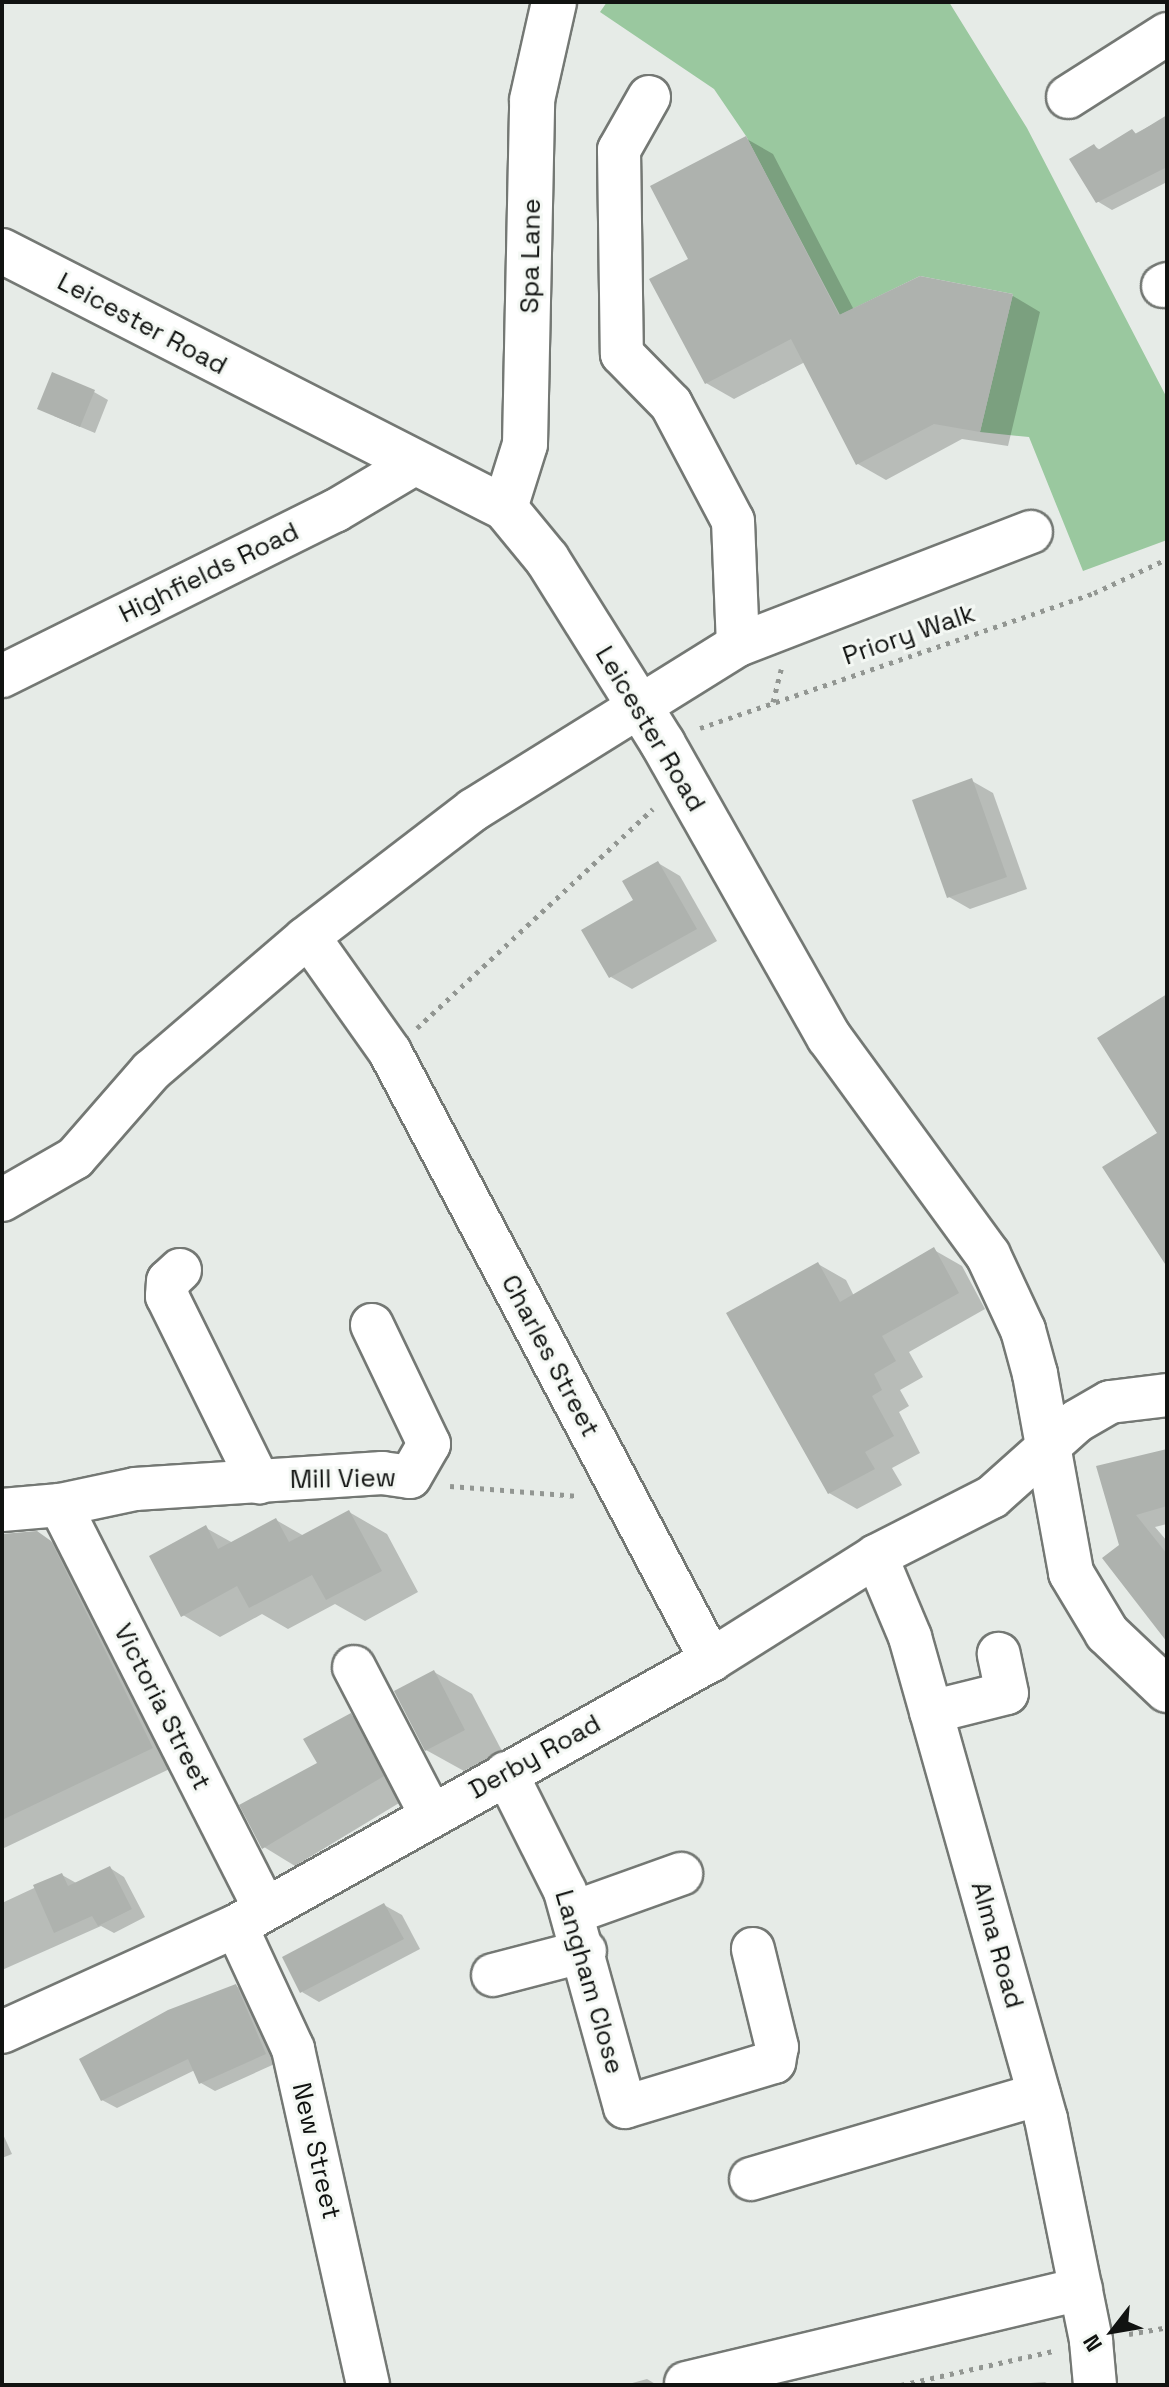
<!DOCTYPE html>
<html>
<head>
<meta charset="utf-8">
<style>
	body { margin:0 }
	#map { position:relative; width:1169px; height:2387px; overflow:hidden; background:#e6ebe7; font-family:"Space Grotesk",sans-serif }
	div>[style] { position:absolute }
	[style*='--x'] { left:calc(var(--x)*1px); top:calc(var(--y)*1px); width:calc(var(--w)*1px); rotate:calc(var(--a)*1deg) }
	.green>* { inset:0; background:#9ac89f }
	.shadow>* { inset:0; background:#0003 }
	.building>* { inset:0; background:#aeb2ae }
	.path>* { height:5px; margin-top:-2.5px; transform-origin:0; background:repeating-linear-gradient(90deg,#929692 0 4px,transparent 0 10px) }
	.roads { filter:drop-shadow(2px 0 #747874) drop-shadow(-2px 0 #747874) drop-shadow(0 2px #747874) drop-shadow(0 -2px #747874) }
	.minor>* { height:42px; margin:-21px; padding:0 21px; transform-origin:21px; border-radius:21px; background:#fff }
	.major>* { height:44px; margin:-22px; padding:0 22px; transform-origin:22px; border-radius:22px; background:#fff }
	span { translate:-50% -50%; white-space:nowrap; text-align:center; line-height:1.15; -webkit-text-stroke:6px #f4f8f4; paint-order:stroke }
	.street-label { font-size:26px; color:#111311 }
	.frame { position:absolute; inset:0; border:4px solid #111311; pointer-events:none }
	.north { position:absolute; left:1073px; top:2291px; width:80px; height:80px; -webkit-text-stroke:6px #f4f8f4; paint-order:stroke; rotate:239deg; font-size:22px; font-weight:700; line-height:32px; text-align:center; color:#111311 }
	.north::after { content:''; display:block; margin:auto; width:28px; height:36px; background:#111311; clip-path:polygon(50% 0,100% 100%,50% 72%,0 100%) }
</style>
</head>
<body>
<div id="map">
	<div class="green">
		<i style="clip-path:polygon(607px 2px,949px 2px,1027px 128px,1167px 398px,1167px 540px,1083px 571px,1029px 437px,980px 432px,1013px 294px,920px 276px,840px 315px,746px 136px,714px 89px,600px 12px)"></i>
	</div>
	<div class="shadow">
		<i style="clip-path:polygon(1167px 117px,1167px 182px,1112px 210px,1097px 201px,1094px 146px,1102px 151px)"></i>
		<i style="clip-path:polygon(745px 138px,773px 154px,854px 310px,920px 278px,1013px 296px,1040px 312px,1008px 446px,962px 439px,886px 480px,858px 464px,805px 362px,734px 399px,706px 383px,690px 260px)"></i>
		<i style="clip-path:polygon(94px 392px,108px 400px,95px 433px,54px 416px)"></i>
		<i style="clip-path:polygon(972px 781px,993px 793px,1027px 889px,970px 909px,949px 897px)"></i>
		<i style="clip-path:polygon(658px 863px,680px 876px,717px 941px,632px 989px,611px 977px,636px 901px)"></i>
		<i style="clip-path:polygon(934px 1250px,962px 1266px,985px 1309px,909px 1352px,923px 1377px,900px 1390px,909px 1406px,899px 1412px,920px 1453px,892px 1468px,902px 1485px,857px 1509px,829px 1493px,818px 1264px,846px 1280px,854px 1296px)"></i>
		<i style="clip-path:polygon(1167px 1451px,1167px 1524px,1155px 1527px,1167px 1541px,1167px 1633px,1121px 1546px,1099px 1468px)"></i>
		<i style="clip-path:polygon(349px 1512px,387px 1534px,418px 1592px,365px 1621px,335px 1604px,288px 1629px,262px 1614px,220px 1637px,183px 1615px,206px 1528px,233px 1543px,276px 1520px,304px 1536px)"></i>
		<i style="clip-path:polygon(37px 1533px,65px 1550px,180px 1764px,2px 1849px,2px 1536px)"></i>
		<i style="clip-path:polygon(434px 1672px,472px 1694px,502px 1751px,464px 1771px,426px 1750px)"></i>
		<i style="clip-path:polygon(351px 1715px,382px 1733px,414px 1794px,295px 1866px,264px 1847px)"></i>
		<i style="clip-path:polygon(110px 1868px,124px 1877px,145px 1917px,114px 1933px,101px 1926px,2px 1970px,2px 1903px,62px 1875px,78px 1884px)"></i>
		<i style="clip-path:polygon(384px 1905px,402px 1915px,420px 1949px,319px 2002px,302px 1992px)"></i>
		<i style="clip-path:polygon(236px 1986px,250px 1994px,279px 2062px,215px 2091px,201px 2083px,195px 2070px,117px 2108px,102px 2100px)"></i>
		<i style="clip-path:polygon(2px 2132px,12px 2154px,2px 2158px)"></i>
		<i style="clip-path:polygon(647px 2379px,657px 2385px,625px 2385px)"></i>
		<i style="clip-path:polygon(1045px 2382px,1050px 2385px,1003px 2385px)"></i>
	</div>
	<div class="building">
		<i style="clip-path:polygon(1167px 115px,1167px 167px,1096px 203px,1069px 159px,1094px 144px,1098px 150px,1132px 129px,1136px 134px)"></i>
		<i style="clip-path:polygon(746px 136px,839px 315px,920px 276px,1013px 294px,980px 432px,934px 424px,856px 465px,791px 339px,705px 384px,649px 279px,688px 259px,650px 186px)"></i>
		<i style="clip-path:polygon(52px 372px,95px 390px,80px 427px,37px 409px)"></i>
		<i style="clip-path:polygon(972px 778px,1007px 877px,947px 898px,912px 800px)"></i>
		<i style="clip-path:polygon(658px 861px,697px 929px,609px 978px,581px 930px,633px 900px,622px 881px)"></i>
		<i style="clip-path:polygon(1167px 994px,1167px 1267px,1102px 1167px,1157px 1133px,1097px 1038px)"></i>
		<i style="clip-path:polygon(934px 1247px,959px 1293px,882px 1336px,896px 1361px,874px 1374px,882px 1390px,872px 1396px,894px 1436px,865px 1452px,875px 1469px,828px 1494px,726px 1313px,818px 1262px,840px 1302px)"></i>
		<i style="clip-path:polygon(1167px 1449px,1167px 1506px,1136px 1515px,1167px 1554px,1167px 1642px,1102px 1558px,1119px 1545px,1096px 1466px)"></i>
		<i style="clip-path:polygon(349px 1510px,382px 1571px,326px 1600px,312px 1575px,249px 1608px,237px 1586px,181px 1617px,149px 1556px,206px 1525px,218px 1549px,276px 1518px,289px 1542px)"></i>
		<i style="clip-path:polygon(37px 1531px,51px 1541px,153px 1748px,2px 1820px,2px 1534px)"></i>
		<i style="clip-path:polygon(434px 1670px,465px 1730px,425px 1751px,394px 1691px)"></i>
		<i style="clip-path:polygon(351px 1713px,384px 1776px,262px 1849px,239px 1805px,317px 1763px,303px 1739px)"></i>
		<i style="clip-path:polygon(110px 1866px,132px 1909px,98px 1926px,92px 1916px,54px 1933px,33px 1885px,62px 1873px,68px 1886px)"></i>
		<i style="clip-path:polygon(384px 1903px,404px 1939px,300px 1993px,282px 1957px)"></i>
		<i style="clip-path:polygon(236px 1984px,266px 2054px,199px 2084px,188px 2059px,101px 2101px,79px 2059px,168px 2010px)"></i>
	</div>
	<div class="path">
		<i style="--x:773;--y:702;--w:34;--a:-76"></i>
		<i style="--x:700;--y:728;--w:416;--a:-18.9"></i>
		<i style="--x:1094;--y:593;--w:81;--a:-25"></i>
		<i style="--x:417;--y:1028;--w:322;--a:-42.9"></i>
		<i style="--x:450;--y:1486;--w:129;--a:4.4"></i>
		<i style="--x:1129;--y:2334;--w:39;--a:-10"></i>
		<i style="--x:901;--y:2385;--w:156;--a:-12.6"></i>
	</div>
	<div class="roads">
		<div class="minor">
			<i style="--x:649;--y:97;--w:61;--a:119.5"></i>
			<i style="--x:619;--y:150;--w:204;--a:89.2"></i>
			<i style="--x:622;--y:354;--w:70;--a:45.6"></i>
			<i style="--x:671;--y:404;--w:132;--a:62.1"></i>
			<i style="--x:733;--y:521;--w:124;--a:87.7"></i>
			<i style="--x:1068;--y:97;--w:117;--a:-32.5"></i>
			<i style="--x:1163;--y:286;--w:4;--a:-27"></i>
			<i style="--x:2;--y:676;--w:372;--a:-26.4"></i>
			<i style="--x:335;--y:511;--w:92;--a:-30.7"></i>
			<i style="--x:320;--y:953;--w:121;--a:54.7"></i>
			<i style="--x:390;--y:1052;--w:688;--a:62.17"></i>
			<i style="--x:2;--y:1200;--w:84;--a:-29.9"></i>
			<i style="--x:75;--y:1158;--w:116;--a:-48.9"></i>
			<i style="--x:151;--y:1071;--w:203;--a:-40.6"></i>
			<i style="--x:305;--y:939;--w:212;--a:-37.5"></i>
			<i style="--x:473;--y:810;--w:312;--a:-31.9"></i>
			<i style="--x:738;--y:645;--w:314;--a:-21.1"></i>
			<i style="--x:180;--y:1270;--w:16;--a:137"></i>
			<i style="--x:168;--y:1281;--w:15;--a:94"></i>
			<i style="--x:167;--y:1296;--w:208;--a:63.7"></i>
			<i style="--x:60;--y:1505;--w:453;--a:63.1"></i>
			<i style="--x:2;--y:1510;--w:58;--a:-4.9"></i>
			<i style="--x:60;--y:1505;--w:77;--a:-12"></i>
			<i style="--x:135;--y:1489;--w:248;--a:-3.7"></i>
			<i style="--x:382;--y:1473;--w:28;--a:8"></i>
			<i style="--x:410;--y:1477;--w:38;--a:-60"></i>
			<i style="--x:429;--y:1444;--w:132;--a:-115.6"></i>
			<i style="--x:876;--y:1556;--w:88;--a:67.2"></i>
			<i style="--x:910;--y:1637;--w:501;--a:74.24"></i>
			<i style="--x:1046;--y:2119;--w:227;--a:78.5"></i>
			<i style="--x:1091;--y:2341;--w:44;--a:84.8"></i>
			<i style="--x:354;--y:1667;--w:167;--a:62.5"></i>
			<i style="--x:931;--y:1712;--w:78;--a:-14"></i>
			<i style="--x:1007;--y:1693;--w:40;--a:-102"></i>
			<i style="--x:506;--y:1773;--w:132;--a:63.4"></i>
			<i style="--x:565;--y:1891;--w:224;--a:74.5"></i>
			<i style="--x:625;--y:2107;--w:156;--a:-16.8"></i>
			<i style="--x:774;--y:2062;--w:15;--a:-79"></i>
			<i style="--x:777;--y:2047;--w:101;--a:-103.8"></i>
			<i style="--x:572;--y:1913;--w:116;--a:-19.7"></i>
			<i style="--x:236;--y:1926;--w:136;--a:65.1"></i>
			<i style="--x:293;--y:2049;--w:344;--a:77.4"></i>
			<i style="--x:493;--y:1975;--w:95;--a:-14.6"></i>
			<i style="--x:2;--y:2032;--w:257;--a:-24.4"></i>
			<i style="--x:236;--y:1926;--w:544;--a:-29.25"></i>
			<i style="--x:711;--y:1660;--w:195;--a:-32.2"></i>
			<i style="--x:876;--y:1556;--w:130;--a:-27"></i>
			<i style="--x:992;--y:1497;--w:114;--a:-41.8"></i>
			<i style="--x:1077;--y:1421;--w:38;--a:-30"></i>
			<i style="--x:1110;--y:1402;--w:57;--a:-7"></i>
			<i style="--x:751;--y:2179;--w:300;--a:-16.4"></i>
			<i style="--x:686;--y:2383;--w:406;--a:-13.4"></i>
		</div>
		<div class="major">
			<i style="--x:2;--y:251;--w:565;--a:27.06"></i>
			<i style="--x:505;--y:508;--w:66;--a:50.5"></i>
			<i style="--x:547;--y:559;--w:218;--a:57.9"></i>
			<i style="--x:663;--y:744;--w:337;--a:60.5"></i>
			<i style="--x:829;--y:1037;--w:270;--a:53.9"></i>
			<i style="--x:988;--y:1255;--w:83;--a:65"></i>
			<i style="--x:1023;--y:1330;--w:46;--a:74.7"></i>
			<i style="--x:1035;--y:1374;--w:202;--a:79.7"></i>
			<i style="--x:1071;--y:1573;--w:70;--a:59"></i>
			<i style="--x:1107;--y:1633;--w:83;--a:43.5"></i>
			<i style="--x:505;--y:508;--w:67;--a:-72.6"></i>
			<i style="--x:525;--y:444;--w:344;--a:-88.8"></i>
			<i style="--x:532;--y:100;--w:100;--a:-77.3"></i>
		</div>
	</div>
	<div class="street-label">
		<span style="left:531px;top:256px;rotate:-89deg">Spa Lane</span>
		<span style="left:142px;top:324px;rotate:28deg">Leicester Road</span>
		<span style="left:209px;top:573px;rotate:-26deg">Highfields Road</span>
		<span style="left:909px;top:635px;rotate:-19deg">Priory Walk</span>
		<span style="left:650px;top:729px;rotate:59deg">Leicester Road</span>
		<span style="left:550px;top:1356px;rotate:62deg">Charles Street</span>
		<span style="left:343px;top:1479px;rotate:-1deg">Mill View</span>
		<span style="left:162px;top:1707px;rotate:63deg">Victoria Street</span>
		<span style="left:535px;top:1757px;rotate:-29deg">Derby Road</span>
		<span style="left:997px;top:1945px;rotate:74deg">Alma Road</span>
		<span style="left:589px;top:1982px;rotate:74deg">Langham Close</span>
		<span style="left:316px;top:2151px;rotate:77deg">New Street</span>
	</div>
	<div class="frame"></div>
	<div class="north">N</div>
</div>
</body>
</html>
